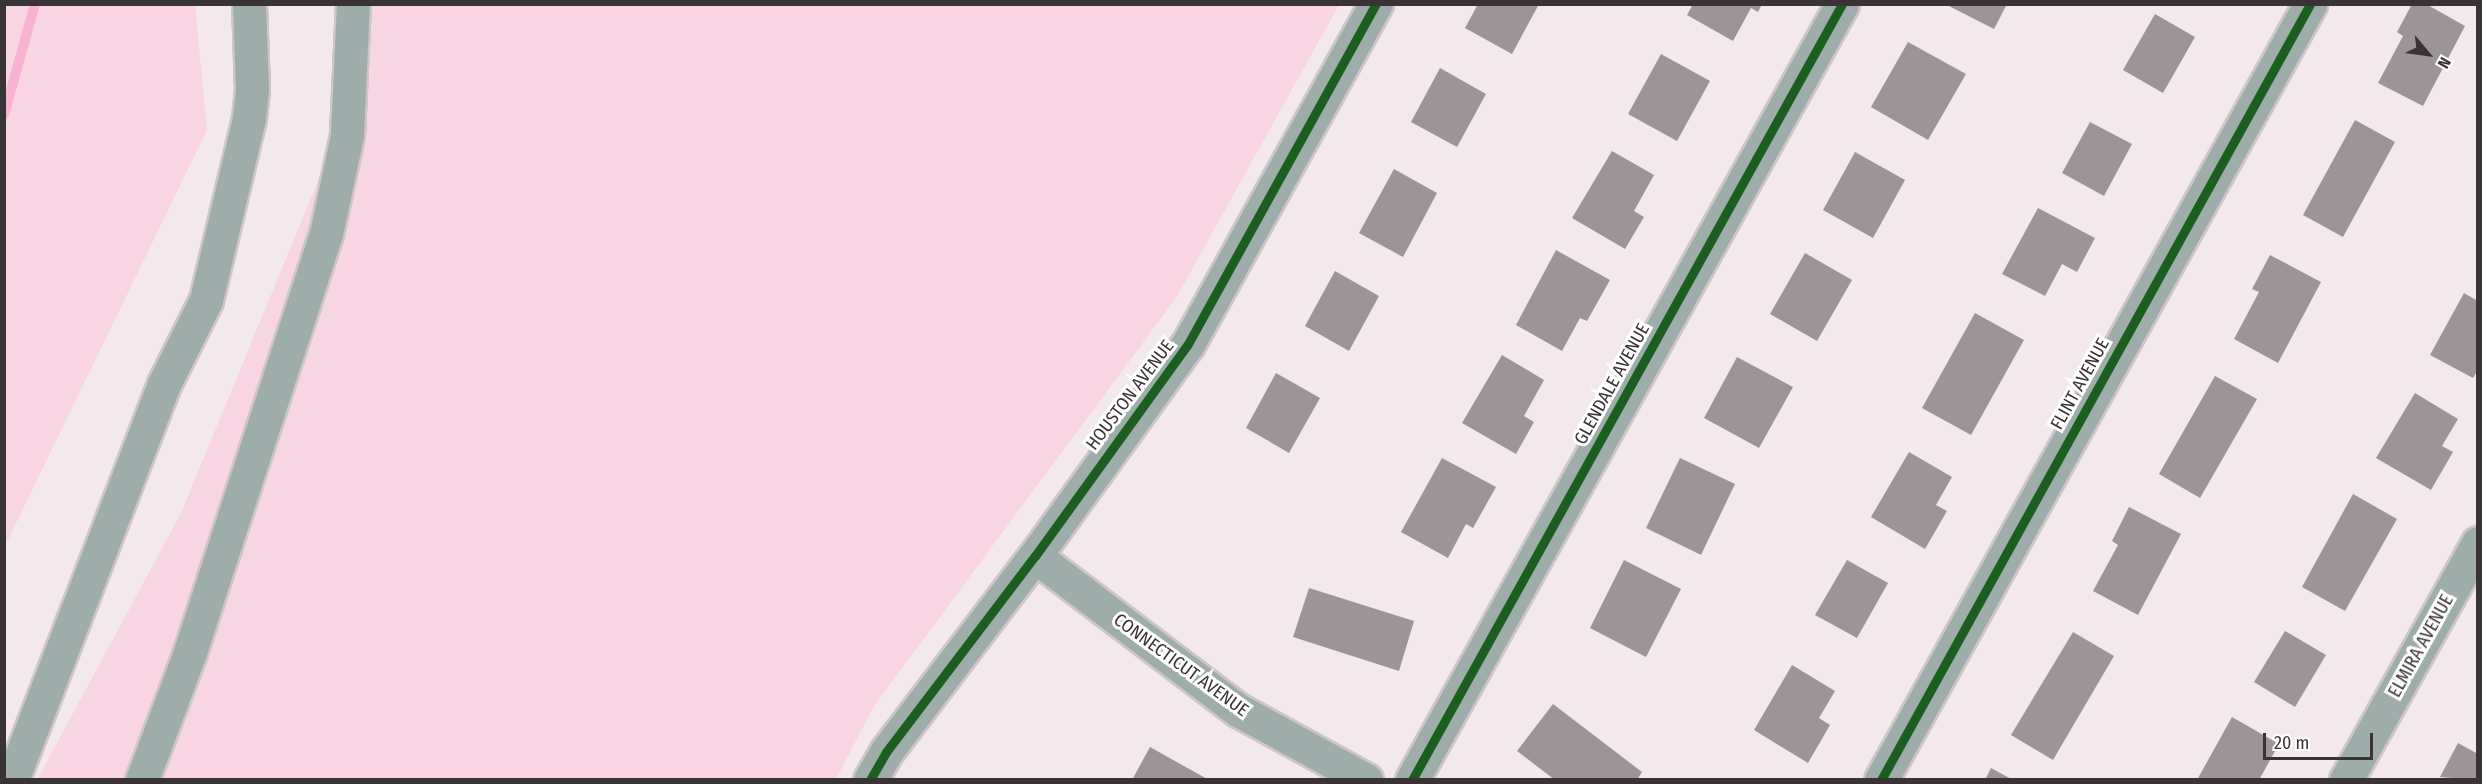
<!DOCTYPE html>
<html>
<head>
<meta charset="utf-8">
<style>
	body { margin:0 }
	#map { position:relative; width:2482px; height:784px; overflow:hidden; background:#f3e9ed; font-family:"Fira Sans Condensed",sans-serif }
	div>[style] { position:absolute }
	[style*='--x'] { left:calc(var(--x)*1px); top:calc(var(--y)*1px); width:calc(var(--w)*1px); rotate:calc(var(--a)*1deg) }
	.green>* { inset:0; background:#f7d5e3 }
	.stream>* { height:10px; margin:-5px; padding:0 5px; transform-origin:5px; border-radius:5px; background:#f9b2d2 }
	.building>* { inset:0; background:#9c9598 }
	.roads { filter:drop-shadow(2px 0 #cdc5c8) drop-shadow(-2px 0 #cdc5c8) drop-shadow(0 2px #cdc5c8) drop-shadow(0 -2px #cdc5c8) }
	.minor>* { height:33px; margin:-16.5px; padding:0 16.5px; transform-origin:16.5px; border-radius:16.5px; background:#9fadaa }
	.cycleway>* { height:9px; margin:-4.5px; padding:0 4.5px; transform-origin:4.5px; border-radius:4.5px; background:#1b5e20 }
	span { translate:-50% -50%; white-space:nowrap; text-align:center; line-height:1.15; -webkit-text-stroke:6px #fff; paint-order:stroke }
	.street-label { font-size:18px; color:#3a3336 }
	.frame { position:absolute; inset:0; border:6px solid #3a3336; pointer-events:none }
	.north { position:absolute; left:2398px; top:24px; width:60px; height:60px; -webkit-text-stroke:4px #fff; paint-order:stroke; rotate:119deg; font-size:16px; font-weight:700; line-height:24px; text-align:center; color:#3a3336 }
	.north::after { content:''; display:block; margin:auto; width:21px; height:27px; background:#3a3336; clip-path:polygon(50% 0,100% 100%,50% 72%,0 100%) }
	.scale { position:absolute; left:2263px; top:733px; width:110px; height:27px; box-sizing:border-box; border:3px solid #3a3336; border-top:0; padding-left:8px; font-size:18px; line-height:21px; white-space:nowrap; color:#3a3336; -webkit-text-stroke:4px #fff; paint-order:stroke }
</style>
</head>
<body>
<div id="map">
	<div class="green">
		<i style="clip-path:polygon(5px 4px,195px 5px,207px 130px,5px 546px)"></i>
		<i style="clip-path:polygon(345px 5px,1339px 5px,1176px 298px,874px 706px,836px 779px,37px 780px,181px 513px,339px 130px)"></i>
	</div>
	<div class="stream">
		<i style="--x:4;--y:115;--w:115;--a:-74.4"></i>
	</div>
	<div class="building">
		<i style="clip-path:polygon(1478px 4px,1539px 4px,1512px 54px,1465px 28px)"></i>
		<i style="clip-path:polygon(1693px 4px,1762px 4px,1758px 12px,1751px 8px,1733px 41px,1687px 15px)"></i>
		<i style="clip-path:polygon(1945px 4px,2007px 4px,1994px 29px)"></i>
		<i style="clip-path:polygon(2412px 4px,2426px 4px,2465px 26px,2423px 106px,2378px 83px,2403px 36px,2397px 32px)"></i>
		<i style="clip-path:polygon(2155px 14px,2195px 37px,2163px 93px,2123px 70px)"></i>
		<i style="clip-path:polygon(1908px 42px,1966px 74px,1928px 140px,1871px 107px)"></i>
		<i style="clip-path:polygon(1661px 54px,1710px 81px,1677px 141px,1628px 114px)"></i>
		<i style="clip-path:polygon(1440px 68px,1486px 94px,1457px 147px,1411px 122px)"></i>
		<i style="clip-path:polygon(2355px 120px,2395px 142px,2343px 237px,2303px 215px)"></i>
		<i style="clip-path:polygon(2090px 122px,2132px 144px,2104px 196px,2062px 173px)"></i>
		<i style="clip-path:polygon(1612px 151px,1654px 175px,1634px 211px,1644px 217px,1625px 249px,1572px 218px)"></i>
		<i style="clip-path:polygon(1855px 152px,1905px 180px,1873px 238px,1823px 210px)"></i>
		<i style="clip-path:polygon(1394px 169px,1437px 193px,1403px 257px,1359px 233px)"></i>
		<i style="clip-path:polygon(2038px 208px,2095px 238px,2077px 272px,2062px 264px,2045px 296px,2002px 274px)"></i>
		<i style="clip-path:polygon(1556px 250px,1610px 280px,1587px 321px,1580px 318px,1562px 351px,1516px 325px)"></i>
		<i style="clip-path:polygon(1805px 253px,1852px 280px,1817px 341px,1770px 314px)"></i>
		<i style="clip-path:polygon(2270px 255px,2321px 282px,2278px 363px,2234px 339px,2259px 292px,2252px 289px)"></i>
		<i style="clip-path:polygon(1335px 271px,1379px 296px,1349px 351px,1305px 326px)"></i>
		<i style="clip-path:polygon(2464px 293px,2478px 301px,2478px 370px,2473px 378px,2430px 355px)"></i>
		<i style="clip-path:polygon(1975px 313px,2024px 340px,1971px 435px,1922px 408px)"></i>
		<i style="clip-path:polygon(1502px 355px,1544px 380px,1524px 416px,1534px 422px,1516px 454px,1462px 423px)"></i>
		<i style="clip-path:polygon(1737px 357px,1793px 387px,1759px 448px,1704px 418px)"></i>
		<i style="clip-path:polygon(1276px 373px,1320px 398px,1289px 453px,1246px 428px)"></i>
		<i style="clip-path:polygon(2215px 376px,2257px 399px,2200px 498px,2159px 474px)"></i>
		<i style="clip-path:polygon(2415px 393px,2458px 419px,2442px 446px,2453px 452px,2431px 490px,2376px 458px)"></i>
		<i style="clip-path:polygon(1909px 452px,1952px 477px,1936px 505px,1947px 511px,1925px 549px,1871px 517px)"></i>
		<i style="clip-path:polygon(1442px 458px,1496px 487px,1473px 528px,1466px 524px,1448px 558px,1401px 532px)"></i>
		<i style="clip-path:polygon(1680px 458px,1735px 484px,1701px 555px,1646px 528px)"></i>
		<i style="clip-path:polygon(2353px 494px,2397px 519px,2345px 611px,2302px 587px)"></i>
		<i style="clip-path:polygon(2129px 507px,2181px 534px,2138px 615px,2093px 591px,2118px 545px,2112px 541px)"></i>
		<i style="clip-path:polygon(1624px 560px,1681px 589px,1646px 657px,1590px 628px)"></i>
		<i style="clip-path:polygon(1847px 560px,1888px 583px,1857px 638px,1815px 615px)"></i>
		<i style="clip-path:polygon(1309px 588px,1414px 621px,1399px 671px,1293px 637px)"></i>
		<i style="clip-path:polygon(2285px 631px,2326px 655px,2295px 707px,2254px 682px)"></i>
		<i style="clip-path:polygon(2073px 632px,2114px 656px,2053px 760px,2011px 735px)"></i>
		<i style="clip-path:polygon(1792px 665px,1835px 691px,1819px 718px,1830px 725px,1808px 763px,1754px 730px)"></i>
		<i style="clip-path:polygon(1553px 704px,1642px 772px,1637px 780px,1555px 780px,1517px 751px)"></i>
		<i style="clip-path:polygon(2232px 717px,2279px 744px,2259px 780px,2197px 780px)"></i>
		<i style="clip-path:polygon(2458px 743px,2478px 754px,2478px 780px,2440px 777px)"></i>
		<i style="clip-path:polygon(1150px 747px,1209px 780px,1132px 780px)"></i>
		<i style="clip-path:polygon(1991px 768px,2013px 780px,1985px 780px)"></i>
	</div>
	<div class="roads">
		<div class="minor">
			<i style="--x:1035;--y:556;--w:255;--a:37.2"></i>
			<i style="--x:1238;--y:710;--w:146;--a:28.7"></i>
			<i style="--x:12;--y:780;--w:424;--a:-69"></i>
			<i style="--x:164;--y:384;--w:94;--a:-63.4"></i>
			<i style="--x:206;--y:300;--w:187;--a:-76.7"></i>
			<i style="--x:249;--y:118;--w:29;--a:-84"></i>
			<i style="--x:252;--y:89;--w:85;--a:-92"></i>
			<i style="--x:142;--y:780;--w:137;--a:-69.4"></i>
			<i style="--x:190;--y:652;--w:440;--a:-72"></i>
			<i style="--x:326;--y:234;--w:101;--a:-78"></i>
			<i style="--x:347;--y:135;--w:131;--a:-87.4"></i>
			<i style="--x:870;--y:780;--w:32;--a:-60"></i>
			<i style="--x:886;--y:752;--w:246;--a:-52.8"></i>
			<i style="--x:1035;--y:556;--w:261;--a:-54.2"></i>
			<i style="--x:1188;--y:344;--w:389;--a:-61.1"></i>
			<i style="--x:1412;--y:780;--w:887;--a:-61.01"></i>
			<i style="--x:1881;--y:780;--w:887;--a:-61.06"></i>
			<i style="--x:2346;--y:780;--w:271;--a:-60.9"></i>
		</div>
	</div>
	<div class="cycleway">
		<i style="--x:870;--y:780;--w:32;--a:-60"></i>
		<i style="--x:886;--y:752;--w:246;--a:-52.8"></i>
		<i style="--x:1035;--y:556;--w:261;--a:-54.2"></i>
		<i style="--x:1188;--y:344;--w:389;--a:-61.1"></i>
		<i style="--x:1412;--y:780;--w:887;--a:-61.01"></i>
		<i style="--x:1881;--y:780;--w:887;--a:-61.06"></i>
	</div>
	<div class="street-label">
		<span style="left:1612px;top:384px;rotate:-61deg">GLENDALE AVENUE</span>
		<span style="left:2080px;top:384px;rotate:-61deg">FLINT AVENUE</span>
		<span style="left:1130px;top:395px;rotate:-53deg">HOUSTON AVENUE</span>
		<span style="left:2421px;top:646px;rotate:-61deg">ELMIRA AVENUE</span>
		<span style="left:1181px;top:665px;rotate:36deg">CONNECTICUT AVENUE</span>
	</div>
	<div class="frame"></div>
	<div class="north">N</div>
	<div class="scale">20 m</div>
</div>
</body>
</html>
